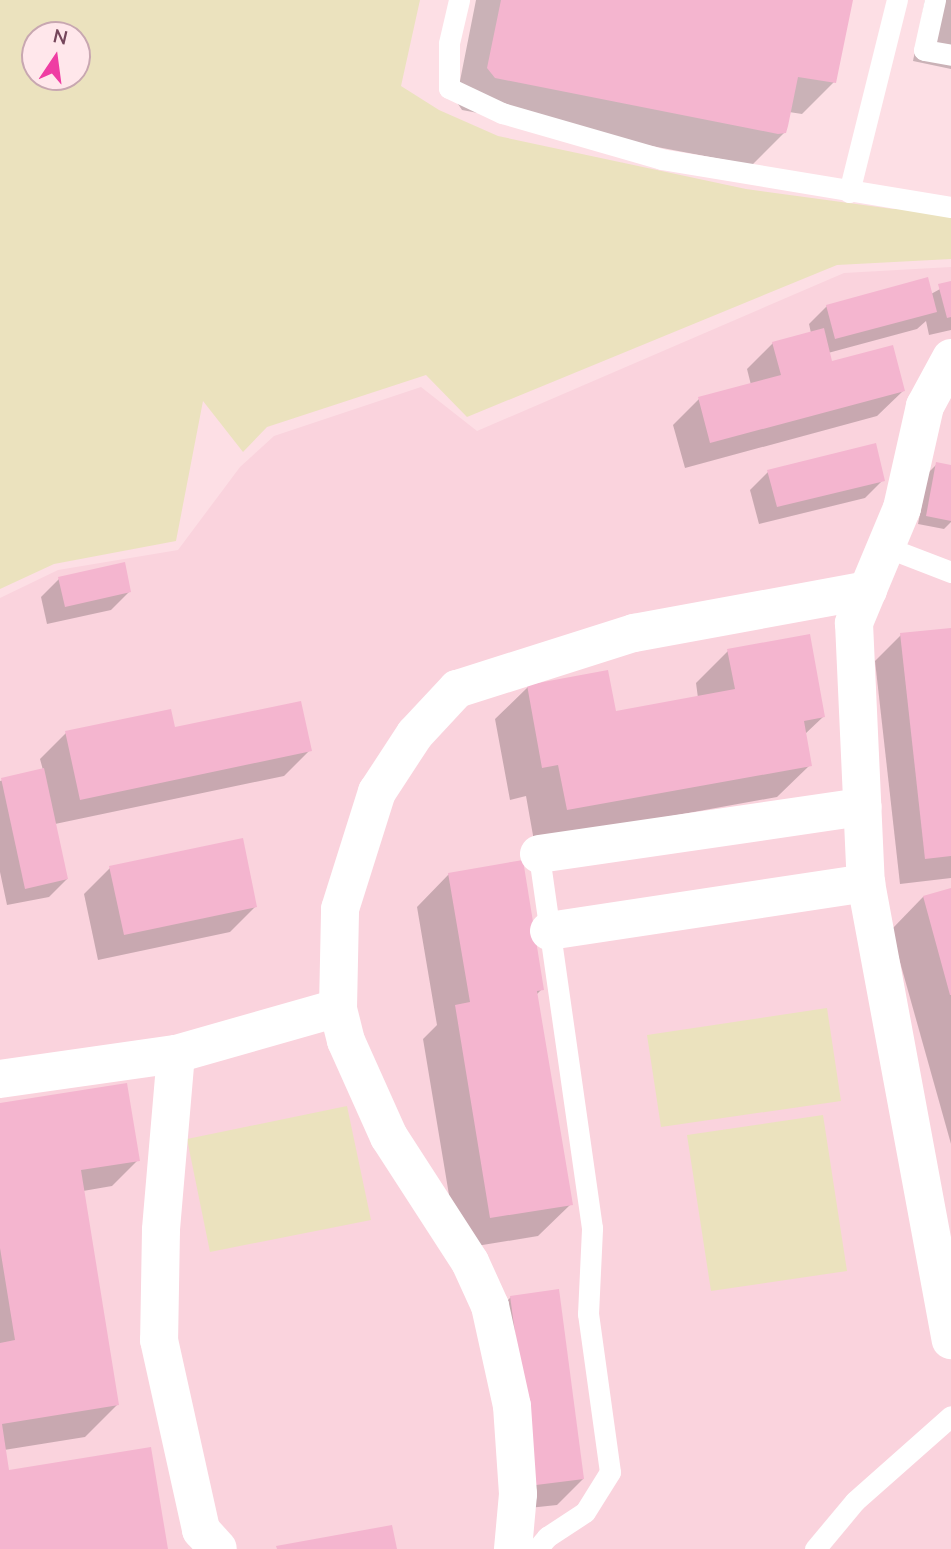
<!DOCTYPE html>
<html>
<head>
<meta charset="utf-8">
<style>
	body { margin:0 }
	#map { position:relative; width:951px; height:1549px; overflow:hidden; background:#fddfe5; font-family:"Nunito Sans",sans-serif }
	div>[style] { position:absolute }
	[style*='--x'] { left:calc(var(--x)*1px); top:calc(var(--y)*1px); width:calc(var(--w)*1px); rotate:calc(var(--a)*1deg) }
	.residential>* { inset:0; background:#fad3dd }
	.green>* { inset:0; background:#ebe2be }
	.shadow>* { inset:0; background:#0003 }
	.building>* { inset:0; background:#f4b5cf }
	.lane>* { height:21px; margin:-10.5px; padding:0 10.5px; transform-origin:10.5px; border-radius:10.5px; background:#fff }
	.street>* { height:38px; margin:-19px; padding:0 19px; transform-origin:19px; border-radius:19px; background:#fff }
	span { translate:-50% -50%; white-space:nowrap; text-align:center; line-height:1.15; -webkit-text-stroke:7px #ffe7eb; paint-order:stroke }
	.north { position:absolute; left:21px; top:21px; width:70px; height:70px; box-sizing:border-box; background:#ffe7eb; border:2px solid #c8a7b1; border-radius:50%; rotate:13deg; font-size:19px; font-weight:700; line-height:28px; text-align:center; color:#75465b }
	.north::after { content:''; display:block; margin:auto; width:24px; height:32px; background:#ef3da3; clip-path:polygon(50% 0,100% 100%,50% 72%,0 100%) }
</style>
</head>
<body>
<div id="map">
	<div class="residential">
		<i style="clip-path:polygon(951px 267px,951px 1549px,0 1549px,0 598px,58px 570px,178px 550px,240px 467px,274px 436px,421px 387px,477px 431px,844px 273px)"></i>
	</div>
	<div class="green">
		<i style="clip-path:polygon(evenodd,0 0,420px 0,401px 86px,439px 110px,498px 136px,746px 189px,893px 209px,951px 209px,951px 259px,837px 265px,467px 417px,426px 375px,267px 427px,243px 452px,203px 401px,176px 541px,54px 564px,0 589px,0 0,35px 35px,77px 35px,77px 77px,35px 77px,35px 35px)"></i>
		<i style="clip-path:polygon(827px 1008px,841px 1101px,661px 1127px,647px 1035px)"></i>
		<i style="clip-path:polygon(347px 1106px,371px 1220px,210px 1252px,187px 1139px)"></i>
		<i style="clip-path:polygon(823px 1115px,847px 1271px,711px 1291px,687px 1135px)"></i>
	</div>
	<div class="shadow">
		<i style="clip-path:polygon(476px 0,849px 0,834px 82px,802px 114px,789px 112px,784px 133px,752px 165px,462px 110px,456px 101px)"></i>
		<i style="clip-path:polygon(925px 0,951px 0,951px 69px,913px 61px)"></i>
		<i style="clip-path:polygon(951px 283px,951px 330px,929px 335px,926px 321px,917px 329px,828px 353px,831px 364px,903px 391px,877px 416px,685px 468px,673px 425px,699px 399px,751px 385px,747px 369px,773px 343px,811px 333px,809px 324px,827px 306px,931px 294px)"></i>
		<i style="clip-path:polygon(937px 464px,951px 466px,951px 522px,944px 529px,918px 524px,928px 473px)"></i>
		<i style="clip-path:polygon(768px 472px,883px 480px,865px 498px,759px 524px,750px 490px)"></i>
		<i style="clip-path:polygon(59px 579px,129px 592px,111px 610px,47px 624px,41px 597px)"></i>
		<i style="clip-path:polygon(951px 630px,951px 878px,900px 884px,875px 661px,901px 635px)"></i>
		<i style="clip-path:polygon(728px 651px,823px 717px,804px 735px,810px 765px,777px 797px,534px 841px,526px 796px,510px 800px,495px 719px,528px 687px,615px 713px,698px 698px,696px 683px)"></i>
		<i style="clip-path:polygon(173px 729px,310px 750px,284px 776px,55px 824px,67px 879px,49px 897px,7px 905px,0 872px,0 781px,43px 770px,40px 759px,66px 733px)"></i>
		<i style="clip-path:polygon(110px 868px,256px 906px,230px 932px,98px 960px,84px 894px)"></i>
		<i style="clip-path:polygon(449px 874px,542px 989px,536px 995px,571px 1204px,538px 1236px,458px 1249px,423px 1039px,437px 1025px,417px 907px)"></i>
		<i style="clip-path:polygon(951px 890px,951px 1144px,891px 930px,923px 897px)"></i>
		<i style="clip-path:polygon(0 1105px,138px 1160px,112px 1186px,83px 1191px,117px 1405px,85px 1437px,4px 1450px,8px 1472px,166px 1549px,0 1549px)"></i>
		<i style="clip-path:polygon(511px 1297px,583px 1479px,557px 1505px,510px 1510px,485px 1323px)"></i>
	</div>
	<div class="building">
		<i style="clip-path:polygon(501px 0,853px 0,836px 83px,798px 77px,788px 126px,786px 133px,778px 134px,495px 78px,487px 68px)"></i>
		<i style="clip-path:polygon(928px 277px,937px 312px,835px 339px,826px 305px)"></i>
		<i style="clip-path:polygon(951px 281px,951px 317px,947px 318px,938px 284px)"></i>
		<i style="clip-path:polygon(824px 328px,832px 361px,893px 345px,905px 391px,710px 443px,698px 397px,781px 375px,772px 342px)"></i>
		<i style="clip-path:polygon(876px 443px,885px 481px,777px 507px,767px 470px)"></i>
		<i style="clip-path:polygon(936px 462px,951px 465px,951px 521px,926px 516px)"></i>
		<i style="clip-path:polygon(125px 562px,131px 592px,65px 607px,58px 577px)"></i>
		<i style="clip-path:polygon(951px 628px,951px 856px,925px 859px,900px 633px)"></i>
		<i style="clip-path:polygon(810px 634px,825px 717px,804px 721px,812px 766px,567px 810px,558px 765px,542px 768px,527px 685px,608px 670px,616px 711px,735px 689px,727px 649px)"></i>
		<i style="clip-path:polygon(301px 701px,312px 751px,80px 800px,65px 731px,171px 709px,175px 727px)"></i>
		<i style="clip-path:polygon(44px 768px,68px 879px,25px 889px,1px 778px)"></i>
		<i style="clip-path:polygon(243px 838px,257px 907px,124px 935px,109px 866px)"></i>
		<i style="clip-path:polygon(523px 860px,544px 990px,537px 991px,573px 1205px,490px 1218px,455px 1005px,470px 1002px,448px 873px)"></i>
		<i style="clip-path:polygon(951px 888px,951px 995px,950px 995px,923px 896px)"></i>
		<i style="clip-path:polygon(127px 1083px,140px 1161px,81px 1170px,119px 1405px,2px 1424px,9px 1470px,151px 1447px,168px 1549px,0 1549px,0 1343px,15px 1340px,0 1248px,0 1103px)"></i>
		<i style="clip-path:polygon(559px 1289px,584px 1479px,536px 1485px,510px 1296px)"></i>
		<i style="clip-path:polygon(392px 1525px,397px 1549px,277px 1549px,276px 1546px)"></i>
	</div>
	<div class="lane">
		<i style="--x:459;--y:0;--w:44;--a:103.1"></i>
		<i style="--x:449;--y:43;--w:45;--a:90"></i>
		<i style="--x:449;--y:88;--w:59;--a:25.3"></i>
		<i style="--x:502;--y:113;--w:166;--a:16.1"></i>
		<i style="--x:661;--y:159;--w:294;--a:9.4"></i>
		<i style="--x:935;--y:0;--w:51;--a:102.4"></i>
		<i style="--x:924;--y:50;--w:27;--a:10"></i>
		<i style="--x:849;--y:192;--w:198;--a:-76"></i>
		<i style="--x:886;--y:547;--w:70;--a:21"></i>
		<i style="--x:537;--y:1549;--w:16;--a:-50"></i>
		<i style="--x:547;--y:1537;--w:45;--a:-33.3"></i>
		<i style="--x:585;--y:1512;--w:47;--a:-58"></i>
		<i style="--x:610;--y:1472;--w:160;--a:-97.9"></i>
		<i style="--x:588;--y:1314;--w:86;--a:-87.3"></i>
		<i style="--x:592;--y:1228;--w:378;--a:-98.1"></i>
		<i style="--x:815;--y:1549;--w:62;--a:-50.2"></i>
		<i style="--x:855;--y:1501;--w:128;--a:-41.5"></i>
	</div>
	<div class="street">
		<i style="--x:951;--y:358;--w:55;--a:118.4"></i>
		<i style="--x:925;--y:406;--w:105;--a:102.7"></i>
		<i style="--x:902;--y:508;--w:125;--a:112.7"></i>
		<i style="--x:854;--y:623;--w:260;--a:87.4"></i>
		<i style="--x:866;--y:883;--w:465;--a:79.5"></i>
		<i style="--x:539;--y:854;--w:327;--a:-8.3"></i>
		<i style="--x:549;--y:931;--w:321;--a:-8.6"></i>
		<i style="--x:176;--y:1054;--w:177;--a:94.9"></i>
		<i style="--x:161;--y:1230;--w:110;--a:91"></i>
		<i style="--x:159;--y:1340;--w:195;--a:77.5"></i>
		<i style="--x:201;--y:1530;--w:25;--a:48"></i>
		<i style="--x:0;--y:1079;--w:178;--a:-8.1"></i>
		<i style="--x:176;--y:1054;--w:168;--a:-15.9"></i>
		<i style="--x:513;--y:1549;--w:55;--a:-84.8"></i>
		<i style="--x:518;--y:1494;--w:88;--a:-93.9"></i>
		<i style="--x:512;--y:1406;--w:102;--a:-102.4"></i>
		<i style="--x:490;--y:1306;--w:48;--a:-114.4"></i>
		<i style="--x:470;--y:1262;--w:149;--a:-122.9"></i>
		<i style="--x:389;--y:1137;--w:105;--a:-114.1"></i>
		<i style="--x:346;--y:1041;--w:34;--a:-104"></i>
		<i style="--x:338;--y:1008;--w:99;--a:-88.8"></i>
		<i style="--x:340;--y:909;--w:123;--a:-72.5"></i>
		<i style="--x:377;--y:792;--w:69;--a:-56.8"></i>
		<i style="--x:415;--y:734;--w:62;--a:-47"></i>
		<i style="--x:457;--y:689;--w:186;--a:-17.6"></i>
		<i style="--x:634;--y:633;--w:238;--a:-10.4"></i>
	</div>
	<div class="north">N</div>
</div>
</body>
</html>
